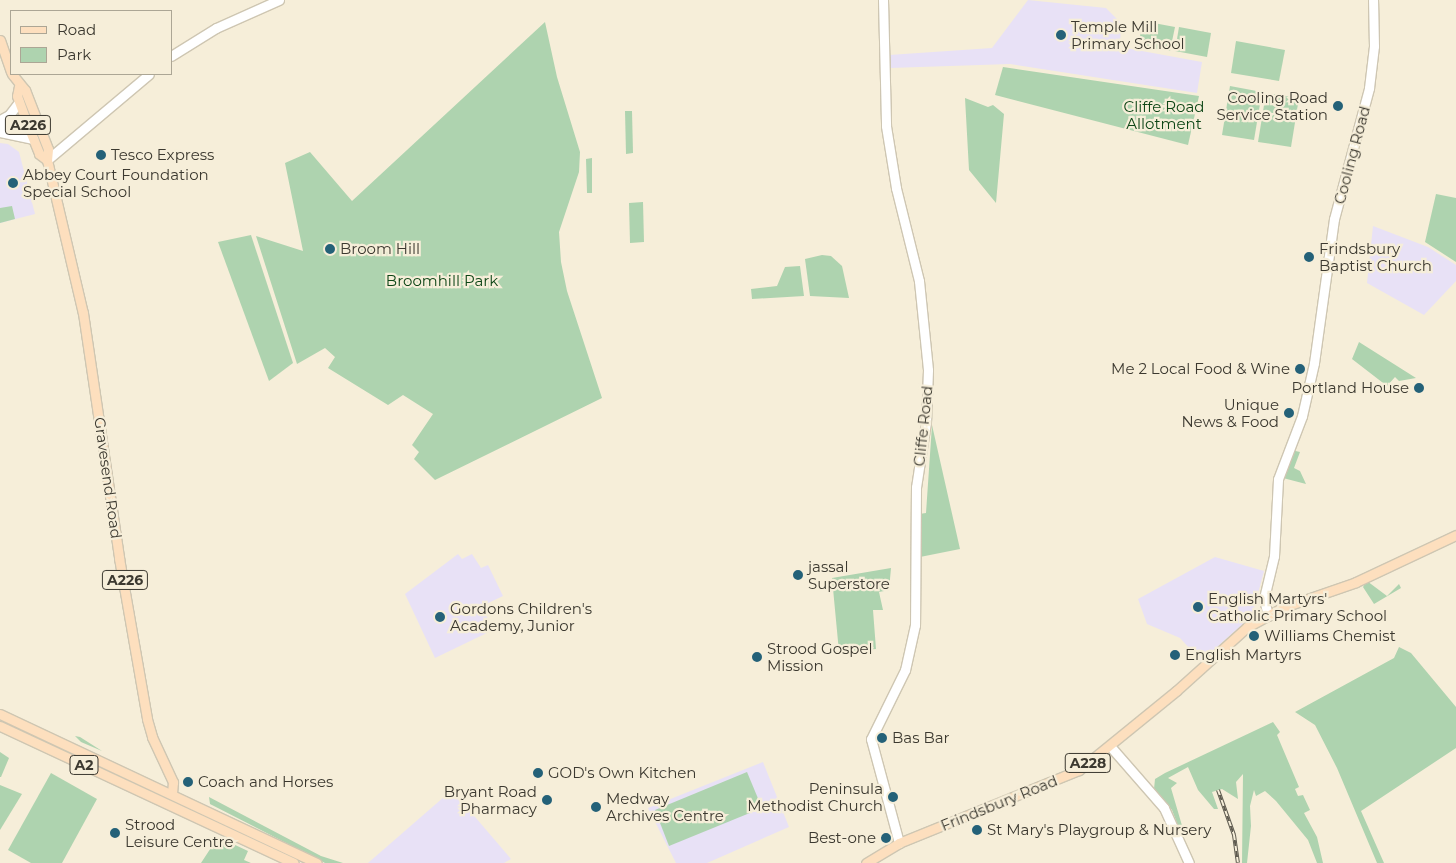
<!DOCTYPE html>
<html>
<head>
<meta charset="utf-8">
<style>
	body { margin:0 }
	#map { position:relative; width:1456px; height:863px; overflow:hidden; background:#f6eed9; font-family:Montserrat,sans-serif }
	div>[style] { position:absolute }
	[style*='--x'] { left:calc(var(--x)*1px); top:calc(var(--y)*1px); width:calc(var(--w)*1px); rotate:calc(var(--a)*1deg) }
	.education>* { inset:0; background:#e8e1f6 }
	.green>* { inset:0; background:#aed3af }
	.roads { filter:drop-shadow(1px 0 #cec6b2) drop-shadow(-1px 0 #cec6b2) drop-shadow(0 1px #cec6b2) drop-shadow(0 -1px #cec6b2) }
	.secondary>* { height:9px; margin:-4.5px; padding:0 4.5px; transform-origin:4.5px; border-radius:4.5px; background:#fff }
	.primary>* { height:9px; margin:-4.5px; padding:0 4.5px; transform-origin:4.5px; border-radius:4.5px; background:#fddfbe }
	.rail>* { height:4px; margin-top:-2px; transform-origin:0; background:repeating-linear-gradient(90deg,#f6eed9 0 5.5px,#5e5a4f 0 11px); box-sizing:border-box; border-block:1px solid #5e5a4f }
	.dots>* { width:14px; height:14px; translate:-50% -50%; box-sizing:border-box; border:2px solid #f6eed9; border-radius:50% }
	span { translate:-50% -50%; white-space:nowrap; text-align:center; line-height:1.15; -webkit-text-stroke:4.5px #f6eed9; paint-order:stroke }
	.shield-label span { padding:1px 4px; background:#f6eed9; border:1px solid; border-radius:4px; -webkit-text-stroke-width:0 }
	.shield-label { font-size:14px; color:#3c3930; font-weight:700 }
	.poi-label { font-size:15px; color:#3c3930 }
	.left { translate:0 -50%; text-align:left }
	.right { translate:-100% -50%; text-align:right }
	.park-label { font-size:15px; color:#0d4616 }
	.street-label { font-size:15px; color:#3c3930 }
	.legend { position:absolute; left:10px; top:10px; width:162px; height:65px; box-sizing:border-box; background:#f6eed9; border:1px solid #aca695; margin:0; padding:6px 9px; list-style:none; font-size:15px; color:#3c3930 }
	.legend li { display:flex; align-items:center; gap:10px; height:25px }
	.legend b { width:25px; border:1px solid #aca695 }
</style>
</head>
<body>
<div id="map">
	<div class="education">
		<i style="clip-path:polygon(1028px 0,1106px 8px,1121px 23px,1120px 47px,1202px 62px,1197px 93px,1010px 64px,890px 68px,889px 55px,992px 48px)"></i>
		<i style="clip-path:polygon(0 143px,8px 144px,19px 152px,35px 214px,0 223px)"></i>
		<i style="clip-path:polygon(1373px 226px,1428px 247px,1456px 265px,1456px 281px,1424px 315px,1367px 283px)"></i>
		<i style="clip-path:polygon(458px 554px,462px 559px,472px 554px,481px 568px,488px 565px,503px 596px,482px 606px,493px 630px,435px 658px,405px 594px)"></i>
		<i style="clip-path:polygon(1215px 557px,1264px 571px,1252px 616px,1201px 661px,1180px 638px,1147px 624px,1138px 599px)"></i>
		<i style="clip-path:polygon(763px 762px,789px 827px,707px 863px,676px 863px,648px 808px)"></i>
		<i style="clip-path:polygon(452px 790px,511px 859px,504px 863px,368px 863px)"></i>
	</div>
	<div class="green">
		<i style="clip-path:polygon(1143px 21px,1175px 27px,1170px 51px,1138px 46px)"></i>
		<i style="clip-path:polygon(545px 22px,557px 77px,580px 152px,579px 172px,559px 232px,561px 262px,567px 291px,602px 398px,435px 480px,414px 459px,419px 452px,412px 445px,433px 414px,403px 395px,388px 405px,328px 368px,335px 357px,325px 348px,297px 364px,256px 236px,303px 251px,285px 163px,310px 152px,352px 201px)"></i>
		<i style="clip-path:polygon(1179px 27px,1211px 33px,1207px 57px,1175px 51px)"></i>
		<i style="clip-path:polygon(1236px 41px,1285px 50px,1279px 81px,1231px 73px)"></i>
		<i style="clip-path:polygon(1003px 67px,1199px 96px,1188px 145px,995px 95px)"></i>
		<i style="clip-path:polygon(1230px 86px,1262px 92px,1254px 140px,1222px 135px)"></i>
		<i style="clip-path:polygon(1266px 93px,1299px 98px,1291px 147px,1258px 142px)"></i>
		<i style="clip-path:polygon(965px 98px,988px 107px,993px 105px,1004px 114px,996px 203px,969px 170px)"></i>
		<i style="clip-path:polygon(625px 111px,632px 111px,633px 153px,626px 154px)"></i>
		<i style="clip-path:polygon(592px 158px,592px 193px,587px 193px,586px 159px)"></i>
		<i style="clip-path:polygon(1436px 194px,1456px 198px,1456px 262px,1425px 242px)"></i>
		<i style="clip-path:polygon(643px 202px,644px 242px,630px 243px,629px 203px)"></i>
		<i style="clip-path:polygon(12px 206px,15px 219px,0 223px,0 208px)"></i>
		<i style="clip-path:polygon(251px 235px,293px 363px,269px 381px,218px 242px)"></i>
		<i style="clip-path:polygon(822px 255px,831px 256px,842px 266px,849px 298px,810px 296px,805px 259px)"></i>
		<i style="clip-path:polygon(800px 266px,804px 296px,752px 299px,751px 289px,777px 286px,785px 267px)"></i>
		<i style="clip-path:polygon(1359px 342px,1416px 378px,1399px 381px,1395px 377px,1387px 386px,1352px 359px)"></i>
		<i style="clip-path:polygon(932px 425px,960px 549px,920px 557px,919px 514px,926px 513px)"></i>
		<i style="clip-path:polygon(1291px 450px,1300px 452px,1294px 468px,1300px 471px,1306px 484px,1283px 478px)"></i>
		<i style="clip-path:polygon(891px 568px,889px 590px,879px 592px,883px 610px,873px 610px,876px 649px,839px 652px,832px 578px)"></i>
		<i style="clip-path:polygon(1367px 581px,1387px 596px,1399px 584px,1401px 588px,1374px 604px,1363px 587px)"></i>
		<i style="clip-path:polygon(1399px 647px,1411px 653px,1456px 707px,1456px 748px,1361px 811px,1384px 863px,1377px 863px,1337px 768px,1315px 725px,1295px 712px,1394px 658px)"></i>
		<i style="clip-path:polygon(1273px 722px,1280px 732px,1277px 735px,1299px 787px,1295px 789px,1298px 796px,1303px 795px,1310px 810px,1304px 813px,1317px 837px,1323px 863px,1317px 863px,1308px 840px,1276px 801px,1265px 791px,1256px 796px,1254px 790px,1250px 806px,1251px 826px,1247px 863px,1242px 863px,1243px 774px,1236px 782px,1238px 799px,1222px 789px,1212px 792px,1218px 809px,1214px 809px,1198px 790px,1188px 767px,1168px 778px,1177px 783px,1171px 788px,1183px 829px,1180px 831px,1172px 810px,1154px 789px,1155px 779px,1165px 773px)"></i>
		<i style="clip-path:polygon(75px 736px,80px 737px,102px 751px,81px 742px)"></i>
		<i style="clip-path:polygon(0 752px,9px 758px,1px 777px,0 777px)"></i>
		<i style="clip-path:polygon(747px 772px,762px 808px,669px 846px,655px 810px)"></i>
		<i style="clip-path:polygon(51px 773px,97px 799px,62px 863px,31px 863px,8px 850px)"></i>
		<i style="clip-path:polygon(0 785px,22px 794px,0 830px)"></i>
		<i style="clip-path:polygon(209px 797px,321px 856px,343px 863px,325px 863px,210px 804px)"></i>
		<i style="clip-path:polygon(218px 837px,248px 851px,244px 860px,251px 863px,201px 863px)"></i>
	</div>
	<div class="roads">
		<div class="secondary">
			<i style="--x:883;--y:0;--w:126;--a:88.6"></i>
			<i style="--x:886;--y:126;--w:63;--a:80.8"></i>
			<i style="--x:896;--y:188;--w:96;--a:76.1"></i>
			<i style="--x:919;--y:281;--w:89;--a:84.2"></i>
			<i style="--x:928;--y:370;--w:52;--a:92.2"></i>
			<i style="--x:926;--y:422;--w:66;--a:98.7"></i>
			<i style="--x:916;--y:487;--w:138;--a:90.4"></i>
			<i style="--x:915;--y:625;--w:46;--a:102.5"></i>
			<i style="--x:905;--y:670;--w:77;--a:116.2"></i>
			<i style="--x:871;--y:739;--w:108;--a:74.9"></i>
			<i style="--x:171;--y:56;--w:53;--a:-31.9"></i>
			<i style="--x:216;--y:28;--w:69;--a:-24"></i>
			<i style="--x:0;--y:120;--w:10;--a:-29"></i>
			<i style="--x:9;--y:115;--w:16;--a:-52"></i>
			<i style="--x:0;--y:126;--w:37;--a:-11"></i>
			<i style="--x:0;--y:132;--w:34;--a:12"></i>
			<i style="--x:47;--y:160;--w:133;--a:-40.1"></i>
			<i style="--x:1268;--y:616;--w:18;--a:-103"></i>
			<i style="--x:1264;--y:598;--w:43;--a:-76.6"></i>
			<i style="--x:1274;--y:556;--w:77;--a:-87"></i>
			<i style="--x:1278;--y:479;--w:67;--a:-69.1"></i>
			<i style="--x:1302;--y:416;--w:54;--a:-77.2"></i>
			<i style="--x:1314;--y:363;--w:145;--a:-82.1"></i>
			<i style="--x:1334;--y:219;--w:136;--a:-75"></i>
			<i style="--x:1369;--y:88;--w:42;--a:-83.2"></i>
			<i style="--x:1374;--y:46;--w:46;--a:-91.2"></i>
			<i style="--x:1110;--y:746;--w:82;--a:48.9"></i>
			<i style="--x:1164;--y:808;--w:60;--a:65.6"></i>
		</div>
		<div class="primary">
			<i style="--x:0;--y:40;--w:34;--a:71"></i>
			<i style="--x:12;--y:74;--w:21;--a:51"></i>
			<i style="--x:25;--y:90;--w:63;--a:68.7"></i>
			<i style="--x:48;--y:149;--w:11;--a:95"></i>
			<i style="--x:47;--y:160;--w:157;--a:76.8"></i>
			<i style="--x:83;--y:313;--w:248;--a:81.6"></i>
			<i style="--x:119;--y:558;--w:163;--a:80.1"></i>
			<i style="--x:147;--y:719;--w:19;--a:74"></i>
			<i style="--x:152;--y:737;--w:50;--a:65"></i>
			<i style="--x:173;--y:782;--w:11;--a:95"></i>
			<i style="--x:19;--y:86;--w:10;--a:101"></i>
			<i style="--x:17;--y:96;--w:27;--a:70"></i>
			<i style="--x:26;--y:121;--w:35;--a:68"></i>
			<i style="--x:39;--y:154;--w:10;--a:37"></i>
			<i style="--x:0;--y:714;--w:350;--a:25.2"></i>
			<i style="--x:0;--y:726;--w:324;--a:25"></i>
			<i style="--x:866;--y:863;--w:39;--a:-31"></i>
			<i style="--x:899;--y:843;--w:194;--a:-22.1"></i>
			<i style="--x:1079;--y:770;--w:125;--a:-39.2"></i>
			<i style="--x:1176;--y:691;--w:96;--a:-42"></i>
			<i style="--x:1247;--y:627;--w:42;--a:-28.4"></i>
			<i style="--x:1284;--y:607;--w:76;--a:-19.1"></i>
			<i style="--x:1356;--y:582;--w:110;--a:-25.2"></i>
		</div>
	</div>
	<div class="rail">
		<i style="--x:1218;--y:790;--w:48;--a:70.4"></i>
		<i style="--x:1234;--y:835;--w:28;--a:82"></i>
	</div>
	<div class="dots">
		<i style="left:1061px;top:35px;background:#246178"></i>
		<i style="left:1338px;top:106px;background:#246178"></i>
		<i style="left:101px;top:155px;background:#246178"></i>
		<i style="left:13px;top:183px;background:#246178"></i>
		<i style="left:330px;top:249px;background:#246178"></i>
		<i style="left:1309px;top:257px;background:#246178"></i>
		<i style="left:1300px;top:369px;background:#246178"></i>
		<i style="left:1419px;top:388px;background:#246178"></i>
		<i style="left:1289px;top:413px;background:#246178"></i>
		<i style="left:798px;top:575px;background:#246178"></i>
		<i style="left:1198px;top:607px;background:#246178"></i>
		<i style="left:440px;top:617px;background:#246178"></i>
		<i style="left:1254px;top:636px;background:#246178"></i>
		<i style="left:1175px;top:655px;background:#246178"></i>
		<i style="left:757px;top:657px;background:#246178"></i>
		<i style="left:882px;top:738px;background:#246178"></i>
		<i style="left:538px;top:773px;background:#246178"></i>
		<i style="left:188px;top:782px;background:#246178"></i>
		<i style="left:893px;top:797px;background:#246178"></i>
		<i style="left:547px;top:800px;background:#246178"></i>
		<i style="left:596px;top:807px;background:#246178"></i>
		<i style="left:977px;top:830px;background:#246178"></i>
		<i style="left:115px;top:833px;background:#246178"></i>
		<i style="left:886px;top:838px;background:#246178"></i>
	</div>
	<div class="shield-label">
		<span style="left:28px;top:125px">A226</span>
		<span style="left:125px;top:580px">A226</span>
		<span style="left:1088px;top:763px">A228</span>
		<span style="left:84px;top:765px">A2</span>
	</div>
	<div class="poi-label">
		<span class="left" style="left:1071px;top:35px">Temple Mill<br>Primary School</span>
		<span class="right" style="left:1328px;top:106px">Cooling Road<br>Service Station</span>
		<span class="left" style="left:111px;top:155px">Tesco Express</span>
		<span class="left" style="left:23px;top:183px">Abbey Court Foundation<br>Special School</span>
		<span class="left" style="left:1319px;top:257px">Frindsbury<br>Baptist Church</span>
		<span class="left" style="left:340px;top:249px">Broom Hill</span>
		<span class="right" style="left:1290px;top:369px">Me 2 Local Food &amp; Wine</span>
		<span class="right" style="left:1409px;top:388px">Portland House</span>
		<span class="right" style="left:1279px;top:413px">Unique<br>News &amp; Food</span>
		<span class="left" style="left:808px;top:575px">jassal<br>Superstore</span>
		<span class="left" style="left:1208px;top:607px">English Martyrs'<br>Catholic Primary School</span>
		<span class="left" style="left:450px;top:617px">Gordons Children's<br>Academy, Junior</span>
		<span class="left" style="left:1264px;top:636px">Williams Chemist</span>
		<span class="left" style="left:767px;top:657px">Strood Gospel<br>Mission</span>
		<span class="left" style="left:1185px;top:655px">English Martyrs</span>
		<span class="left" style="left:892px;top:738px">Bas Bar</span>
		<span class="left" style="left:548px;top:773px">GOD's Own Kitchen</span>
		<span class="left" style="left:198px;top:782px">Coach and Horses</span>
		<span class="right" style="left:883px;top:797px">Peninsula<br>Methodist Church</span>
		<span class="right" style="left:537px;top:800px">Bryant Road<br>Pharmacy</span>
		<span class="left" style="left:606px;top:807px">Medway<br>Archives Centre</span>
		<span class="left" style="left:125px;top:833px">Strood<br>Leisure Centre</span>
		<span class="left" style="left:987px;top:830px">St Mary's Playgroup &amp; Nursery</span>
		<span class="right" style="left:876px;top:838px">Best-one</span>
	</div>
	<div class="park-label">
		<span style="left:1164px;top:115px">Cliffe Road<br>Allotment</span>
		<span style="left:442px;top:281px">Broomhill Park</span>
	</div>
	<div class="street-label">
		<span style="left:1352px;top:155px;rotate:-75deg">Cooling Road</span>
		<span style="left:923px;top:426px;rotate:-84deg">Cliffe Road</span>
		<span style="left:108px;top:478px;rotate:82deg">Gravesend Road</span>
		<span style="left:999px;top:803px;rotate:-22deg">Frindsbury Road</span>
	</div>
	<ul class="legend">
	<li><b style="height:6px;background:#fddfbe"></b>Road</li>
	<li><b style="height:14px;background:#aed3af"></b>Park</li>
	</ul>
</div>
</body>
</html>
